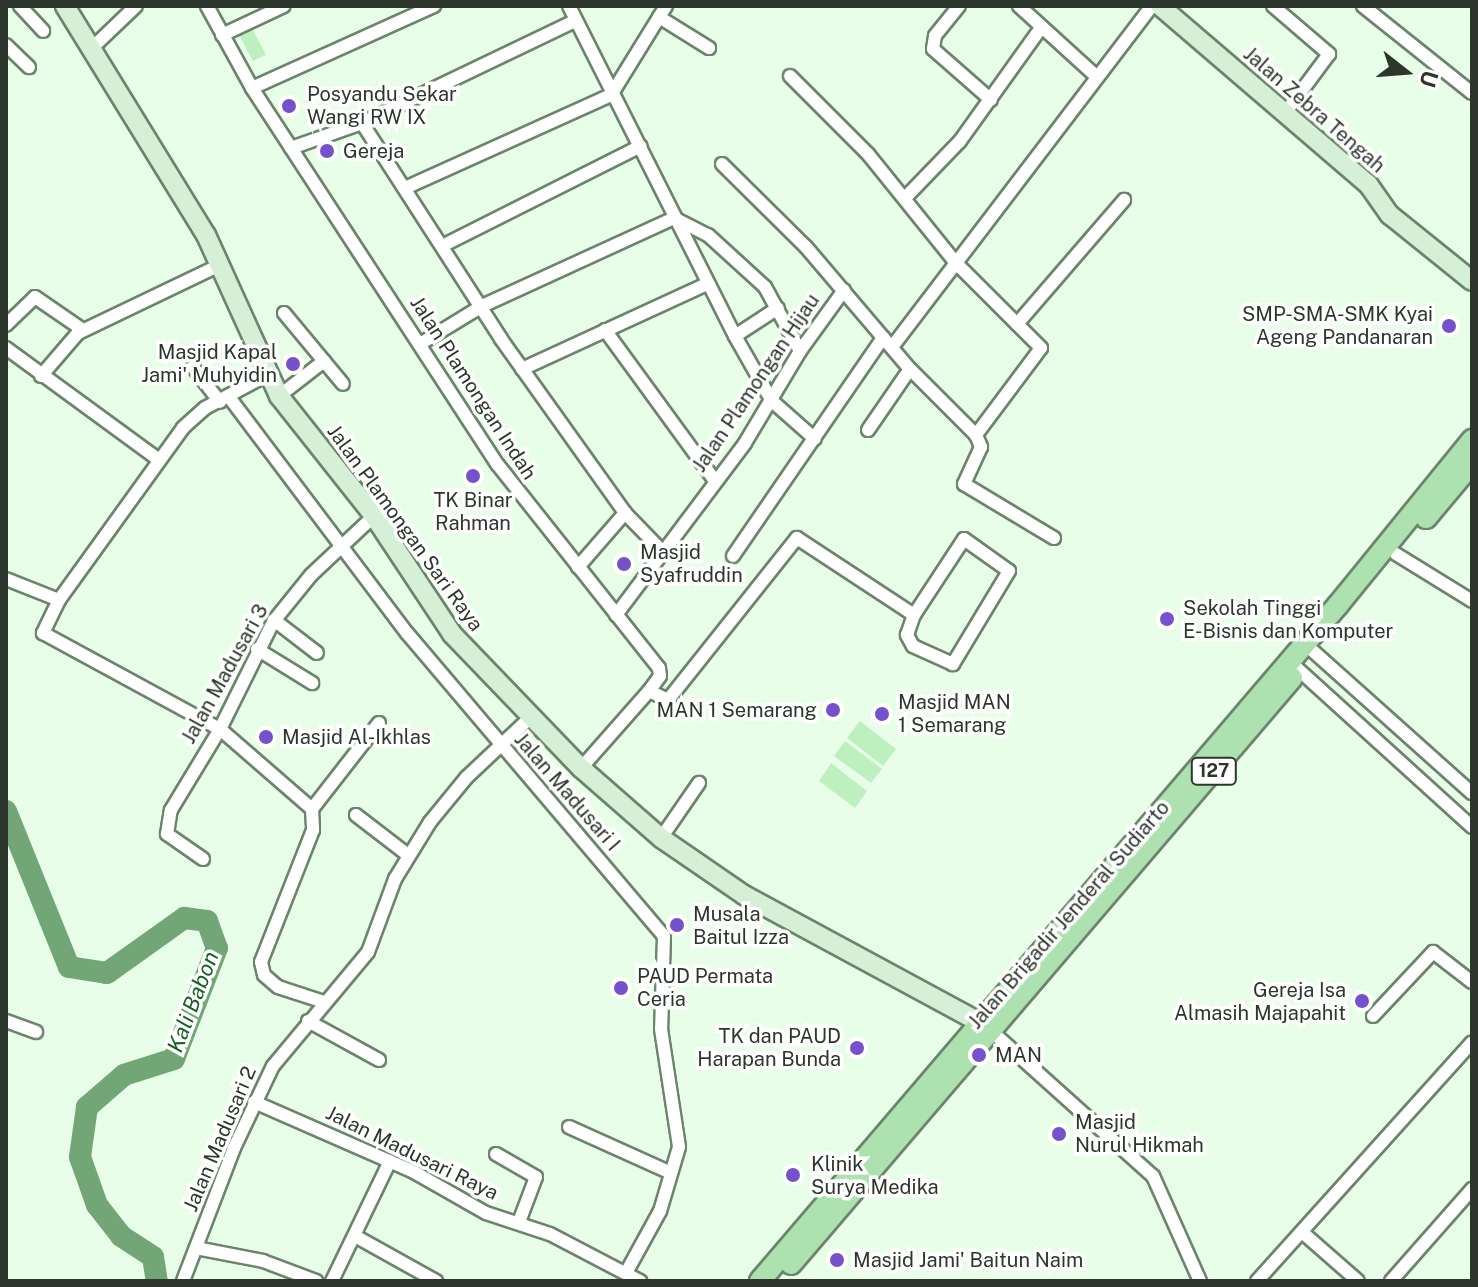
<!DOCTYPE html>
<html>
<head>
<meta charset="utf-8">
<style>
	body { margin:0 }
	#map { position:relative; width:1478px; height:1287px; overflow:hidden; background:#e9fee9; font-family:"Public Sans",sans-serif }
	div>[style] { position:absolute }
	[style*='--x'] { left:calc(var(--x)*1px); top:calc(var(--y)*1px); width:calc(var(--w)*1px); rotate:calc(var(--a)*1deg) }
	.green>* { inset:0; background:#bdf0be }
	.river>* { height:22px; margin:-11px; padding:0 11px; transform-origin:11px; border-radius:11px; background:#73a676 }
	.roads { filter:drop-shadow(2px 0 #6c846c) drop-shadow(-2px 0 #6c846c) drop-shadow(0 2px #6c846c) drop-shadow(0 -2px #6c846c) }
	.street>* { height:12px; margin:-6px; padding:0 6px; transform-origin:6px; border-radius:6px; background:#fff }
	.secondary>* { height:18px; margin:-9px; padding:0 9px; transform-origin:9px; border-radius:9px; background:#d6f0d8 }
	.primary>* { height:20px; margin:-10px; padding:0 10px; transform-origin:10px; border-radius:10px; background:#ade2b0 }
	.dots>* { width:22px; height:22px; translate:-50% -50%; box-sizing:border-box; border:4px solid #fff; border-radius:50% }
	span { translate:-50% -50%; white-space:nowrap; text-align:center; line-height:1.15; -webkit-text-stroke:7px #fff; paint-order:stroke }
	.shield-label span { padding:2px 6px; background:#fff; border:2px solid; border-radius:6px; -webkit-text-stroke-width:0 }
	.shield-label { font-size:18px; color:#2c362c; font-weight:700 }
	.poi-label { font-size:20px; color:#2c362c }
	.left { translate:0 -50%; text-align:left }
	.right { translate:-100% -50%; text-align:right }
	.street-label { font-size:20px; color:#2c362c }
	.water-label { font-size:22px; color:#155f21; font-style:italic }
	.frame { position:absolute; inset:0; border:8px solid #2c362c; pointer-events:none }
	.north { position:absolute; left:1366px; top:32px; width:80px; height:80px; -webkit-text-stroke:6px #fff; paint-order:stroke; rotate:107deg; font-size:22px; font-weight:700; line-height:32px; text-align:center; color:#2c362c }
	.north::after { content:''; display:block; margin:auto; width:28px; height:36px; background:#2c362c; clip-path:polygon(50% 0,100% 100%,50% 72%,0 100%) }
</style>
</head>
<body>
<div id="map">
	<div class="green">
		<i style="clip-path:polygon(252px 28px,266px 55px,253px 61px,239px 35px)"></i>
		<i style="clip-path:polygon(860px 721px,896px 749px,883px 766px,847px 738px)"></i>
		<i style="clip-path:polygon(845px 741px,882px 769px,871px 783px,834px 756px)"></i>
		<i style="clip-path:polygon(831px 763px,867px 791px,855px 808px,819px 781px)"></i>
	</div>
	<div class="river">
		<i style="--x:6;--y:811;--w:168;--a:68"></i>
		<i style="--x:69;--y:967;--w:38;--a:9"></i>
		<i style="--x:107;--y:973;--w:95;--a:-35.5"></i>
		<i style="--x:184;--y:918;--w:23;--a:7"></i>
		<i style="--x:207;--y:921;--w:29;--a:70"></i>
		<i style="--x:217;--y:948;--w:119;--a:111.2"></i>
		<i style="--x:174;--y:1059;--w:52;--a:162.3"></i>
		<i style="--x:124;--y:1075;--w:49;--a:139.1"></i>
		<i style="--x:87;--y:1107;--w:50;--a:98"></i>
		<i style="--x:80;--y:1157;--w:51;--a:70.5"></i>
		<i style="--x:97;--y:1205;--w:39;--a:52"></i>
		<i style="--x:121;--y:1236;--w:38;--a:33"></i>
		<i style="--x:153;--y:1257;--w:24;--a:81"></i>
	</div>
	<div class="roads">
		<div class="street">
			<i style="--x:20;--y:6;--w:34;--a:47"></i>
			<i style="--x:207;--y:6;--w:94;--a:61.2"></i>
			<i style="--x:252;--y:88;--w:450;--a:56.9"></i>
			<i style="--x:498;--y:465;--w:259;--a:51.6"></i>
			<i style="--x:659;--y:668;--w:8;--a:83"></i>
			<i style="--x:660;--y:676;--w:19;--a:126"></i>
			<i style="--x:649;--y:691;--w:103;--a:131.4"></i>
			<i style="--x:569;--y:6;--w:369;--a:63.3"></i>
			<i style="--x:735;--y:336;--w:75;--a:60.4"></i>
			<i style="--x:772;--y:401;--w:57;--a:41.5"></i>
			<i style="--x:959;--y:6;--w:38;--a:129"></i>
			<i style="--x:935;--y:36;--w:13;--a:99"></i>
			<i style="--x:933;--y:49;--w:77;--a:41.3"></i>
			<i style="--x:1019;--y:6;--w:104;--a:42.3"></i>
			<i style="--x:1273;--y:6;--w:74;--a:40.6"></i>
			<i style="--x:1329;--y:54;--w:74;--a:126.7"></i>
			<i style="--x:1363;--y:6;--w:139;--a:38.6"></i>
			<i style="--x:659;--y:17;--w:59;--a:31.8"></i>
			<i style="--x:222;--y:35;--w:68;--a:-25.1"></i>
			<i style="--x:6;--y:45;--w:32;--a:44"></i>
			<i style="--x:91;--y:49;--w:62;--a:-43.7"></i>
			<i style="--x:790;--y:76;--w:110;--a:45"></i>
			<i style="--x:868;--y:154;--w:140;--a:51.1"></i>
			<i style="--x:956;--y:263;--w:120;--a:45"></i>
			<i style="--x:1041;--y:348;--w:109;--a:126.8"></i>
			<i style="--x:252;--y:88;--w:200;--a:-24.3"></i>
			<i style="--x:611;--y:95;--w:105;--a:-58.3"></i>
			<i style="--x:362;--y:123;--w:257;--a:57.2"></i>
			<i style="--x:501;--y:339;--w:214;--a:54.5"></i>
			<i style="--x:625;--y:513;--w:56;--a:45.7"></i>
			<i style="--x:291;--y:148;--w:75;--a:-19.4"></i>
			<i style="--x:362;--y:123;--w:236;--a:-25.6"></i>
			<i style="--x:722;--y:164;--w:118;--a:44.7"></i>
			<i style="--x:806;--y:247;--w:160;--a:49.6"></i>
			<i style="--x:910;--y:369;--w:93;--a:45"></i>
			<i style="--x:976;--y:435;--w:13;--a:67"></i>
			<i style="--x:981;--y:447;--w:41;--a:114.7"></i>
			<i style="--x:964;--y:484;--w:105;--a:31"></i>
			<i style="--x:405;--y:188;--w:226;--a:-24.3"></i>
			<i style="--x:905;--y:198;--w:79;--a:-46"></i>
			<i style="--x:960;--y:141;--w:139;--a:-54.4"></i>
			<i style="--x:444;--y:245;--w:220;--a:-26.7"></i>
			<i style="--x:284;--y:313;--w:92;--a:50.3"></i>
			<i style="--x:1017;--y:324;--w:164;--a:-49.2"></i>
			<i style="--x:6;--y:325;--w:40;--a:-44"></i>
			<i style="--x:35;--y:297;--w:58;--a:34.5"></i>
			<i style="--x:605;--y:330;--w:187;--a:53.9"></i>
			<i style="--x:735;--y:336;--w:51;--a:-33.1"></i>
			<i style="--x:420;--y:344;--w:73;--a:-31.5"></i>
			<i style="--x:482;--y:306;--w:211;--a:-24.6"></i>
			<i style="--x:674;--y:218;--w:38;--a:27"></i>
			<i style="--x:708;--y:235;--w:77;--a:42.4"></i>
			<i style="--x:765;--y:287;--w:73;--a:61.3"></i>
			<i style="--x:892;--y:347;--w:429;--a:-52.7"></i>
			<i style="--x:6;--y:348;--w:190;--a:36.2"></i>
			<i style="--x:193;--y:367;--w:44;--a:52.4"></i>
			<i style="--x:522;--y:369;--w:204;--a:-24.7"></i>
			<i style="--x:267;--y:375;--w:70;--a:152"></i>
			<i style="--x:205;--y:408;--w:30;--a:138"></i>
			<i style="--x:183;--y:428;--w:212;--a:125.8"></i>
			<i style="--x:59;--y:600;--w:37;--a:116"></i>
			<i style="--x:43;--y:633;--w:201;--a:28.5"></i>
			<i style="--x:220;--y:729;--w:122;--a:41"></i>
			<i style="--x:312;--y:809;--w:21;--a:87"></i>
			<i style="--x:313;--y:830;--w:142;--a:111.5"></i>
			<i style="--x:261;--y:962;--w:13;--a:77"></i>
			<i style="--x:264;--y:975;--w:18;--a:41"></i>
			<i style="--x:278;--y:987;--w:48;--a:18.1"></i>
			<i style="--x:41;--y:376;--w:57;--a:-49.3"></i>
			<i style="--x:78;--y:333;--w:157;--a:-25.6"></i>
			<i style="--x:279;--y:396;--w:57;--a:-37.9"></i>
			<i style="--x:229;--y:397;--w:296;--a:53"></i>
			<i style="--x:407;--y:633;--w:397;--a:49.7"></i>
			<i style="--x:664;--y:936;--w:93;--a:91.8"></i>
			<i style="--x:661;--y:1029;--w:119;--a:81.3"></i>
			<i style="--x:679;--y:1147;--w:67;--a:106.5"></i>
			<i style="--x:660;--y:1211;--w:68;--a:118.8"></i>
			<i style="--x:868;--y:430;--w:74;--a:-55.5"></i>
			<i style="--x:964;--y:539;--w:55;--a:35.4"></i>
			<i style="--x:1009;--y:571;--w:109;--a:121.1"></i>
			<i style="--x:953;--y:664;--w:44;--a:-155.8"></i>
			<i style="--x:913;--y:646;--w:13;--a:-119"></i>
			<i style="--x:907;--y:635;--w:21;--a:-71"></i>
			<i style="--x:914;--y:615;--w:91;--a:-56.7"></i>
			<i style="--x:1396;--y:554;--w:89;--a:31.7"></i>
			<i style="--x:733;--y:556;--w:265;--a:-55.5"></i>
			<i style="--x:578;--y:567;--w:72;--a:-49"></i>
			<i style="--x:6;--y:579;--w:57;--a:21.6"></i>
			<i style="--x:616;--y:615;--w:215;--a:-53.1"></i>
			<i style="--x:745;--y:443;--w:107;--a:-59.1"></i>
			<i style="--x:800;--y:351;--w:75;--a:-54.2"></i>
			<i style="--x:274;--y:620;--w:54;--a:37.5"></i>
			<i style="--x:1304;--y:643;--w:225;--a:41.8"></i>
			<i style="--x:257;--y:649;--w:65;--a:31.7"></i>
			<i style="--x:1289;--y:661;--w:247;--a:42.2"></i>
			<i style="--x:649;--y:691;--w:21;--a:25"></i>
			<i style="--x:668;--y:700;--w:207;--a:-51.5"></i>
			<i style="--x:797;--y:538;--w:140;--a:33.3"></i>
			<i style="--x:312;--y:809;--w:109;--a:-52.1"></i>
			<i style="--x:356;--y:815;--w:66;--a:37.6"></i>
			<i style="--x:661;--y:838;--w:67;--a:-55.4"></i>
			<i style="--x:203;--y:859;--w:44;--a:-145.2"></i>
			<i style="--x:167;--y:834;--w:24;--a:-81"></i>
			<i style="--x:171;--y:810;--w:95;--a:-58.8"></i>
			<i style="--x:220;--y:729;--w:119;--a:-63.6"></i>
			<i style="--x:273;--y:622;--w:60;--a:-51"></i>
			<i style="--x:311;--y:575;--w:86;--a:-43.1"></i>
			<i style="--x:1373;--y:1016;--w:88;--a:-46.8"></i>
			<i style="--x:1433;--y:952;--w:49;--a:37.6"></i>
			<i style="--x:6;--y:1021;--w:32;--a:20"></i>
			<i style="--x:308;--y:1021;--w:81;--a:28.8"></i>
			<i style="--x:989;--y:1029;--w:220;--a:41.9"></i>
			<i style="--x:1153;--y:1176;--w:115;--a:65.9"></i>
			<i style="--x:254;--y:1102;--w:175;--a:23.6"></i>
			<i style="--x:414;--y:1172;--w:83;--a:29.7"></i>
			<i style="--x:486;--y:1213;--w:67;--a:18.2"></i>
			<i style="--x:550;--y:1234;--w:102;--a:27.6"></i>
			<i style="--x:569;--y:1127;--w:112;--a:24.3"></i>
			<i style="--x:496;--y:1154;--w:46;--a:29.9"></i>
			<i style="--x:536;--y:1177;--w:48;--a:110.7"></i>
			<i style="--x:1302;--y:1232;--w:74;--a:41.2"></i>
			<i style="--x:355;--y:1236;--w:93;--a:29.1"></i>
			<i style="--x:196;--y:1248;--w:68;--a:11"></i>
			<i style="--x:263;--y:1261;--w:57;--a:20.7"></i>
			<i style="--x:183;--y:1281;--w:142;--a:-69"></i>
			<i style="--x:234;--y:1148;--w:91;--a:-64.6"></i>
			<i style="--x:273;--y:1066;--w:148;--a:-50.2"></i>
			<i style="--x:368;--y:952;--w:78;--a:-69.7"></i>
			<i style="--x:395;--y:879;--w:67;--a:-58.4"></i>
			<i style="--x:430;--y:822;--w:58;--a:-50.6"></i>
			<i style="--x:467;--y:777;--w:89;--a:-43.2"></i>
			<i style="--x:332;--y:1281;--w:133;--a:-64.2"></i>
			<i style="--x:1257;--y:1281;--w:321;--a:-48"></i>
			<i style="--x:1391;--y:1281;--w:123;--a:-48.6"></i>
		</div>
		<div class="secondary">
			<i style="--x:65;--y:6;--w:269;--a:58.4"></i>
			<i style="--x:206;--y:235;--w:177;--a:65.6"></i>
			<i style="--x:279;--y:396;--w:153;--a:51.6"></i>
			<i style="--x:374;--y:516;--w:141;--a:56.5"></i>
			<i style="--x:452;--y:634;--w:186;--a:46.1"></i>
			<i style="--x:581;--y:768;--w:106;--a:41.2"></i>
			<i style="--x:661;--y:838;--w:101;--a:34.5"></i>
			<i style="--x:744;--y:895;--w:265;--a:28.4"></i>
			<i style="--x:1160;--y:6;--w:274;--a:40.6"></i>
			<i style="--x:1368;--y:184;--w:38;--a:55"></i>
			<i style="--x:1390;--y:215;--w:105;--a:38.8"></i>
		</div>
		<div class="primary">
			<i style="--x:1426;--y:518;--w:72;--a:-50.1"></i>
			<i style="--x:791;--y:1264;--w:771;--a:-49.47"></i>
			<i style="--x:760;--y:1281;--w:889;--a:-49.47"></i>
			<i style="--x:1338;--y:605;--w:213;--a:-50.9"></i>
		</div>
	</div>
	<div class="dots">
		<i style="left:289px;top:106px;background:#7452cc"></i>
		<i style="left:327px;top:151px;background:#7452cc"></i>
		<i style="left:1449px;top:326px;background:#7452cc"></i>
		<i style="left:293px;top:364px;background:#7452cc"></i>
		<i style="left:473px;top:476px;background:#7452cc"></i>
		<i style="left:624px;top:564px;background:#7452cc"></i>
		<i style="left:1167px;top:619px;background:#7452cc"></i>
		<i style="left:833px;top:710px;background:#7452cc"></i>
		<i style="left:882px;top:714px;background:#7452cc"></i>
		<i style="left:266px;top:737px;background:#7452cc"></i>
		<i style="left:677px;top:925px;background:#7452cc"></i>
		<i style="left:621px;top:988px;background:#7452cc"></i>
		<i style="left:1362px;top:1001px;background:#7452cc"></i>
		<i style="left:857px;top:1048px;background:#7452cc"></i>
		<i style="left:979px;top:1055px;background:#7452cc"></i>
		<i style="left:1059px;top:1134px;background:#7452cc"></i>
		<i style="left:793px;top:1175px;background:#7452cc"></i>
		<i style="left:837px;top:1260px;background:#7452cc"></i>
	</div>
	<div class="shield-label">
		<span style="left:1214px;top:771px">127</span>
	</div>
	<div class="poi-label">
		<span class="left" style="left:307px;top:106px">Posyandu Sekar<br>Wangi RW IX</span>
		<span class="left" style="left:343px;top:151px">Gereja</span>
		<span class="right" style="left:1433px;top:326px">SMP-SMA-SMK Kyai<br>Ageng Pandanaran</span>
		<span class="right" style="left:277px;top:364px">Masjid Kapal<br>Jami' Muhyidin</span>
		<span style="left:473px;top:512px">TK Binar<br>Rahman</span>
		<span class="left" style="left:640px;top:564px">Masjid<br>Syafruddin</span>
		<span class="left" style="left:1183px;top:620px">Sekolah Tinggi<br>E-Bisnis dan Komputer</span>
		<span class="left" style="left:898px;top:714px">Masjid MAN<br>1 Semarang</span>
		<span class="right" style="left:817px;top:710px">MAN 1 Semarang</span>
		<span class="left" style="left:282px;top:737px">Masjid Al-Ikhlas</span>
		<span class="left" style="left:693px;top:926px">Musala<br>Baitul Izza</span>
		<span class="left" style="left:637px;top:988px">PAUD Permata<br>Ceria</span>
		<span class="right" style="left:1346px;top:1002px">Gereja Isa<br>Almasih Majapahit</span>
		<span class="right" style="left:841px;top:1048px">TK dan PAUD<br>Harapan Bunda</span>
		<span class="left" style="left:995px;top:1055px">MAN</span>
		<span class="left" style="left:1075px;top:1134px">Masjid<br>Nurul Hikmah</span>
		<span class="left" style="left:811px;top:1176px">Klinik<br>Surya Medika</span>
		<span class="left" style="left:853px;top:1260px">Masjid Jami' Baitun Naim</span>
	</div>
	<div class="street-label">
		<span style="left:1314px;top:110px;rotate:41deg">Jalan Zebra Tengah</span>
		<span style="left:756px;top:383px;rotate:-56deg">Jalan Plamongan Hijau</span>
		<span style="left:473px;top:388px;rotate:57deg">Jalan Plamongan Indah</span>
		<span style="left:405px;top:528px;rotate:54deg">Jalan Plamongan Sari Raya</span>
		<span style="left:225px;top:674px;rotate:-61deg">Jalan Madusari 3</span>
		<span style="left:567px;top:792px;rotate:49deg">Jalan Madusari I</span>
		<span style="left:1069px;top:915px;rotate:-49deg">Jalan Brigadir Jenderal Sudiarto</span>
		<span style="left:220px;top:1139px;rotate:-67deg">Jalan Madusari 2</span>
		<span style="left:412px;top:1153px;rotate:26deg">Jalan Madusari Raya</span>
	</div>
	<div class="water-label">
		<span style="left:193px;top:1002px;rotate:-69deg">Kali Babon</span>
	</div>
	<div class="frame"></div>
	<div class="north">U</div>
</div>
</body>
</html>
